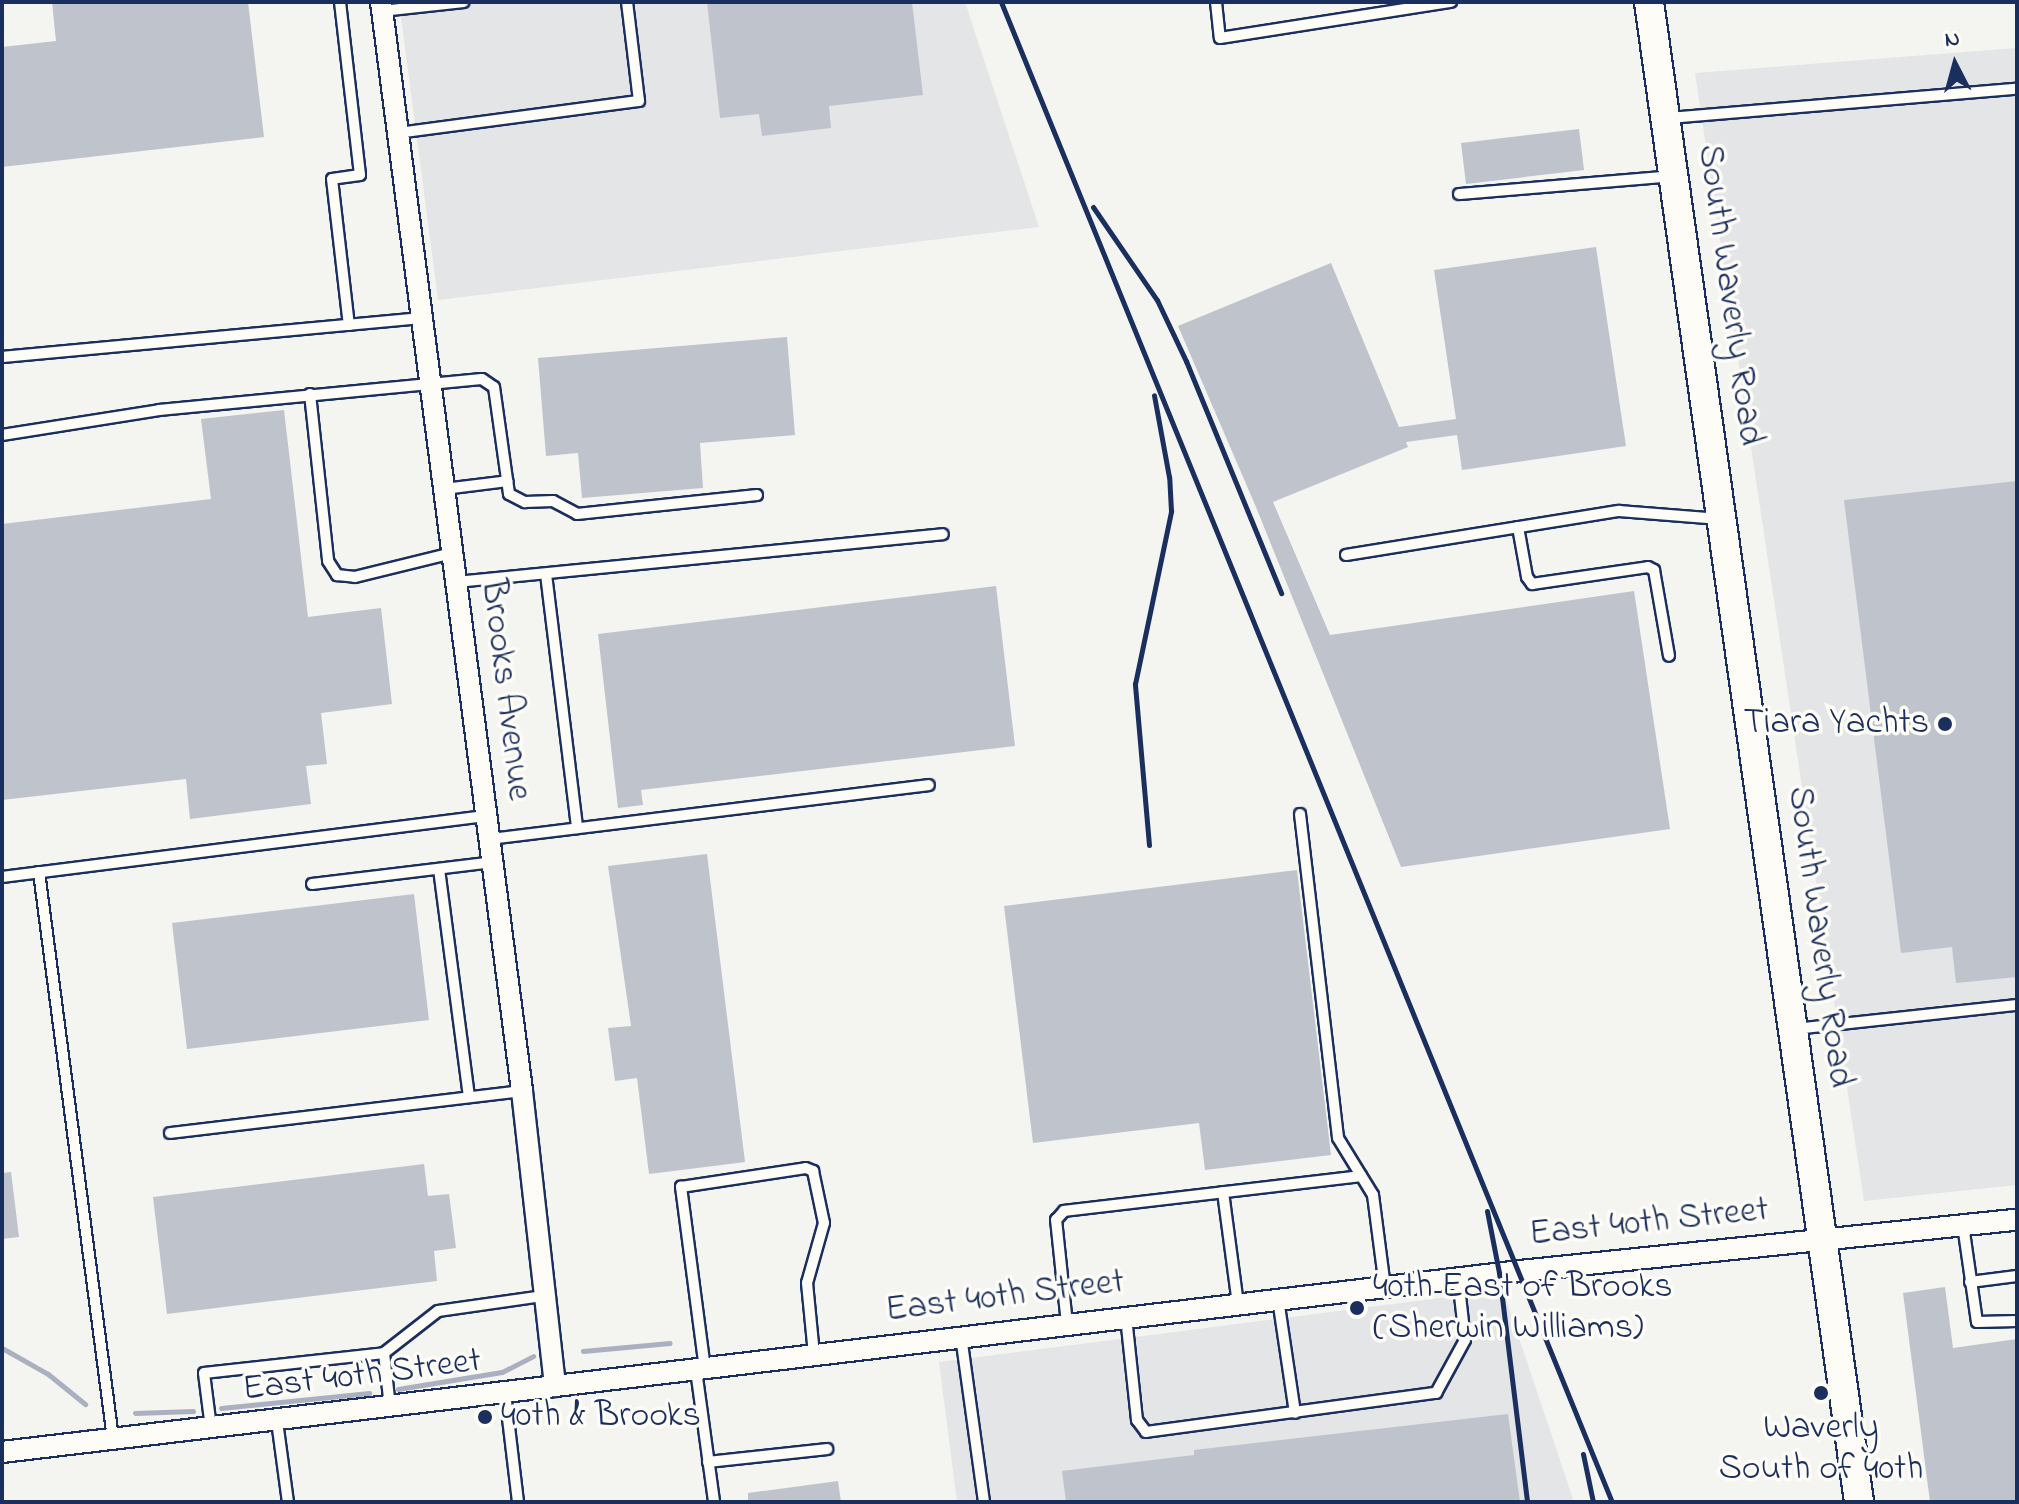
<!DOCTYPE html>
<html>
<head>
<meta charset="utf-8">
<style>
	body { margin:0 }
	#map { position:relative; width:2019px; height:1504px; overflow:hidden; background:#f4f4f1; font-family:"Indie Flower",sans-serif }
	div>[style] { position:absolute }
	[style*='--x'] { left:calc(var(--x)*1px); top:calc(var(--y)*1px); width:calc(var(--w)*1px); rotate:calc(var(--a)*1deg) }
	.built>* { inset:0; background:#e4e5e6 }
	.stream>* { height:5px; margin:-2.5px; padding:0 2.5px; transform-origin:2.5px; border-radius:2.5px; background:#aab0bf }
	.building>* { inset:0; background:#bfc3cc }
	.roads { filter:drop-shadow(2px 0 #1b2f5e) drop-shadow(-2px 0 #1b2f5e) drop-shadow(0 2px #1b2f5e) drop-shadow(0 -2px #1b2f5e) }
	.lane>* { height:10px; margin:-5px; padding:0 5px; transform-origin:5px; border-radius:5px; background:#fdfcf7 }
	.street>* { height:20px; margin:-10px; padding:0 10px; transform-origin:10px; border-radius:10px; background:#fdfcf7 }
	.secondary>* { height:28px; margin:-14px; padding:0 14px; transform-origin:14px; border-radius:14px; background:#fdfcf7 }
	.rail>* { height:5px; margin:-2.5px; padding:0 2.5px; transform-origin:2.5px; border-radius:2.5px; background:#1b2f5e }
	.dots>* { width:22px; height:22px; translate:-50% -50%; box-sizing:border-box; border:4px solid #fdfcf7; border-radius:50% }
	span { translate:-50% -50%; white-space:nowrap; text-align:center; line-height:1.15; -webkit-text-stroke:7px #fdfcf7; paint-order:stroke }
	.street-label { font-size:36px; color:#1b2f5e }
	.poi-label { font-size:36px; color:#1b2f5e }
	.right { translate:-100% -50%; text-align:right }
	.left { translate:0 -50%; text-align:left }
	.frame { position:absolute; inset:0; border:4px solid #1b2f5e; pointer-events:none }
	.north { position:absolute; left:1915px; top:24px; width:80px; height:80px; -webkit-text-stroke:6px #fdfcf7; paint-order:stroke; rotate:354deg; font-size:22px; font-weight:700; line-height:32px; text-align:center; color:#1b2f5e }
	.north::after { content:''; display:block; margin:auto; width:28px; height:36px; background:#1b2f5e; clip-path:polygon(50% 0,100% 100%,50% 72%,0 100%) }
</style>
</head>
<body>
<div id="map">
	<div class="built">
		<i style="clip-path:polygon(399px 2px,965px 2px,1039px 227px,438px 300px)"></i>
		<i style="clip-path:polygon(2017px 48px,2017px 1185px,1864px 1201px,1695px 73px)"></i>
		<i style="clip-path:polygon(1503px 1290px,1574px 1502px,957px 1502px,939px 1362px)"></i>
	</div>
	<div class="stream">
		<i style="--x:2;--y:1348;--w:53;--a:29.5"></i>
		<i style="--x:48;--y:1374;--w:48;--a:39"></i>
		<i style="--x:583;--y:1351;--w:87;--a:-5.3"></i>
		<i style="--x:398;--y:1389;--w:105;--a:-9.3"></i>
		<i style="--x:502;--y:1372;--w:35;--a:-27"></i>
		<i style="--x:221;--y:1408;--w:149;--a:-5.8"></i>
		<i style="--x:135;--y:1413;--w:58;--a:-2"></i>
	</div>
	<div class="building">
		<i style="clip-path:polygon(52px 2px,248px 2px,264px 137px,2px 167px,2px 47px,56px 41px)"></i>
		<i style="clip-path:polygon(707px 2px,912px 2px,923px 95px,829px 106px,831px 128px,762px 136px,759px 114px,720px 118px)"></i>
		<i style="clip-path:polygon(1579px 129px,1584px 170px,1466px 184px,1461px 143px)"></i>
		<i style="clip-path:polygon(1596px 247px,1626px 446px,1462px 470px,1457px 435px,1406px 442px,1408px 447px,1273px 502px,1330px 635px,1634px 591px,1670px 829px,1401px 867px,1256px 507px,1178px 326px,1331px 263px,1399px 427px,1456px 419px,1434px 270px)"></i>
		<i style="clip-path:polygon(787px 337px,795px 435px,700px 443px,703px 488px,582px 498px,578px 453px,546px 456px,538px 358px)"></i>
		<i style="clip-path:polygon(284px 410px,308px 617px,381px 608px,392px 704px,321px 713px,327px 764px,306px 766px,311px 804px,190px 819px,186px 779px,2px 800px,2px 524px,211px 499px,201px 419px)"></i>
		<i style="clip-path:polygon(2017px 481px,2017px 977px,1956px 983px,1952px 947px,1901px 953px,1844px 500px)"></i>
		<i style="clip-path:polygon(996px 586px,1015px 746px,641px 790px,643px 805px,618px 808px,598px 634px)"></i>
		<i style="clip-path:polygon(707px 854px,745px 1162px,649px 1174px,637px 1078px,615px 1081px,608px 1028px,631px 1026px,608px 866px)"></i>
		<i style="clip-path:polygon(1297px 870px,1331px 1155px,1205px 1170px,1199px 1123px,1033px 1143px,1004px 906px)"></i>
		<i style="clip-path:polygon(414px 894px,429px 1020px,187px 1049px,172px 923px)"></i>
		<i style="clip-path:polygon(424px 1164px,428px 1196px,449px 1194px,456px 1248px,434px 1251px,437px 1281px,167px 1314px,153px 1197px)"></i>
		<i style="clip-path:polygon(11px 1172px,19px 1237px,2px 1239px,2px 1173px)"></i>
		<i style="clip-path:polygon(1945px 1287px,1953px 1348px,2017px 1339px,2017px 1502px,1930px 1502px,1903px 1293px)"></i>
		<i style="clip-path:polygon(1508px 1414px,1520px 1502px,1066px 1502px,1062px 1471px,1194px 1455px,1194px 1450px)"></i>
		<i style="clip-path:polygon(838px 1481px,841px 1502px,748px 1502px,748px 1493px)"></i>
	</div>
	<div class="roads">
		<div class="lane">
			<i style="--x:340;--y:2;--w:174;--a:83.4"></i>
			<i style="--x:360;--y:175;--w:28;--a:172"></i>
			<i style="--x:332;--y:179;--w:147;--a:83.4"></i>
			<i style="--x:1216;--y:2;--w:36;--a:84"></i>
			<i style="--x:1220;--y:38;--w:234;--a:-8.9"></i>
			<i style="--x:382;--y:11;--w:82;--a:-6.3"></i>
			<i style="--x:1668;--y:118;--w:350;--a:-4.8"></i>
			<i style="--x:398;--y:133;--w:243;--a:-7.6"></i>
			<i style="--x:639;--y:101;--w:100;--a:-96.9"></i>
			<i style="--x:1459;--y:194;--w:214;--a:-4.8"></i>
			<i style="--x:2;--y:357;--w:422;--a:-5.3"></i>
			<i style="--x:310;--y:394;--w:168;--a:83.8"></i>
			<i style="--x:328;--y:561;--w:17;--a:57"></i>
			<i style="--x:337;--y:575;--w:18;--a:6"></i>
			<i style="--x:355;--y:577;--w:101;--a:-13.8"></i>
			<i style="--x:2;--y:435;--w:159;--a:-9"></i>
			<i style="--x:159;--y:410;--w:324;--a:-5.5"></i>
			<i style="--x:482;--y:379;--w:14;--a:34"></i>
			<i style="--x:494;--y:387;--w:108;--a:82"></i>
			<i style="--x:509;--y:494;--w:18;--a:27"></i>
			<i style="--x:525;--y:502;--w:28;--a:-2"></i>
			<i style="--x:553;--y:501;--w:27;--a:28"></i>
			<i style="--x:577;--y:514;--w:181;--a:-6"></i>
			<i style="--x:444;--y:489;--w:64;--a:-7.1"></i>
			<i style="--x:1518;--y:527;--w:51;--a:79.8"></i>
			<i style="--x:1527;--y:577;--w:9;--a:54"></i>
			<i style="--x:1532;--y:584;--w:117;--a:-8.3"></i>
			<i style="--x:1648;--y:567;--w:7;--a:27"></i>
			<i style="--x:1654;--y:570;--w:87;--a:80.1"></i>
			<i style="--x:1346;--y:555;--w:277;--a:-9.2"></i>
			<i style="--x:1619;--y:511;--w:101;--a:4.5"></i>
			<i style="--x:546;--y:574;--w:256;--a:83"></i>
			<i style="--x:456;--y:582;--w:489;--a:-5.6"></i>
			<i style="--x:1300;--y:814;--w:326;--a:83.3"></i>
			<i style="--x:1338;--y:1138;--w:67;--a:58.4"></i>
			<i style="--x:1373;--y:1195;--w:93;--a:82.6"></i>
			<i style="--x:490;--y:839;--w:442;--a:-7"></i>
			<i style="--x:439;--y:869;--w:230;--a:82.5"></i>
			<i style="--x:39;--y:872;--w:572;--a:82.56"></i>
			<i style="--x:2;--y:877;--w:489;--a:-7.2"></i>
			<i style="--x:312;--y:884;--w:182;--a:-6.9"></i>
			<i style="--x:1795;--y:1029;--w:223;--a:-6.2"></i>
			<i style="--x:170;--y:1133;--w:354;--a:-6.8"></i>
			<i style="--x:1223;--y:1192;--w:113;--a:82.4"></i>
			<i style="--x:1963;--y:1225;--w:98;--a:81.8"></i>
			<i style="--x:1977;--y:1322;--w:40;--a:-1.4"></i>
			<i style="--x:1970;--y:1282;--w:47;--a:-7.3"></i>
			<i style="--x:1278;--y:1299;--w:115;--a:81.5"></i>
			<i style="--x:1126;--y:1317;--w:104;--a:83.9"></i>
			<i style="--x:1137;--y:1420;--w:15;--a:53"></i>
			<i style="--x:1146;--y:1432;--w:293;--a:-7.7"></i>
			<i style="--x:1436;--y:1393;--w:60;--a:-61.3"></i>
			<i style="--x:1465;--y:1340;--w:62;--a:-96.4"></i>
			<i style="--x:1067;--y:1324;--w:105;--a:-96"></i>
			<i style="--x:1056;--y:1220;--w:12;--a:-48"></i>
			<i style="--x:1064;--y:1211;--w:299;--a:-6.7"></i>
			<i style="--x:961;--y:1336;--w:168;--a:82.1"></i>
			<i style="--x:384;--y:1353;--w:68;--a:-37.9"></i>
			<i style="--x:438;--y:1311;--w:107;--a:-8.1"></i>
			<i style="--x:705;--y:1369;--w:184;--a:-97.5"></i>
			<i style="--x:681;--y:1187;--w:126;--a:-8.6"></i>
			<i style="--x:806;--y:1168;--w:8;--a:23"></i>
			<i style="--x:813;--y:1171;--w:53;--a:78.1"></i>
			<i style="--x:824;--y:1223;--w:62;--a:105.8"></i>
			<i style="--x:807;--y:1283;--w:72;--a:84.4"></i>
			<i style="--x:696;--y:1370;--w:133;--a:82.2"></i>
			<i style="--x:505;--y:1393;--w:110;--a:83.2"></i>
			<i style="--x:277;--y:1421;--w:82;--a:82.3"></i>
			<i style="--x:211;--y:1428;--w:55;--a:-97.3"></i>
			<i style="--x:204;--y:1373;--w:181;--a:-6.3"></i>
			<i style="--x:384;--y:1353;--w:54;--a:83.7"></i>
			<i style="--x:708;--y:1462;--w:120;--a:-6.2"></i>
		</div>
		<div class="street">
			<i style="--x:381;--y:2;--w:1098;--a:82.62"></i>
			<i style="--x:522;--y:1091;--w:297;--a:83.6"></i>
			<i style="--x:2;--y:1452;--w:1529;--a:-6.8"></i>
			<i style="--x:1520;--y:1271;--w:500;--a:-5.9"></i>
		</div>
		<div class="secondary">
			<i style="--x:1649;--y:2;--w:1515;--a:82.03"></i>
		</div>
	</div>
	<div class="rail">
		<i style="--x:1001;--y:2;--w:1620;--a:67.84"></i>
		<i style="--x:1093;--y:207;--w:113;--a:55.5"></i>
		<i style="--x:1157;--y:300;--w:68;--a:64.6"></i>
		<i style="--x:1186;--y:361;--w:251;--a:67.7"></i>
		<i style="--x:1149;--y:845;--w:162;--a:-95"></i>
		<i style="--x:1135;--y:684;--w:177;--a:-78.2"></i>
		<i style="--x:1171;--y:511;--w:34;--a:-93"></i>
		<i style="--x:1169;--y:477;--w:83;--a:-100.4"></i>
		<i style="--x:1487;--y:1211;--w:63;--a:79"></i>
		<i style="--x:1499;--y:1273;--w:231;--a:83"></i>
		<i style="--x:1583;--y:1454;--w:49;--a:78.2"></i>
	</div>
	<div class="dots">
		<i style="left:1945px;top:724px;background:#1b2f5e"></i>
		<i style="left:1357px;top:1308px;background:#1b2f5e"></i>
		<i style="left:1821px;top:1393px;background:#1b2f5e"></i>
		<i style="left:485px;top:1417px;background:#1b2f5e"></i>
	</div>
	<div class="street-label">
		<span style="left:1729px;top:295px;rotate:82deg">South Waverly Road</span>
		<span style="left:505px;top:690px;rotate:83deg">Brooks Avenue</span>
		<span style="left:1819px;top:937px;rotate:82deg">South Waverly Road</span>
		<span style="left:1649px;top:1223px;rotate:-6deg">East 40th Street</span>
		<span style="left:1005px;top:1297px;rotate:-7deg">East 40th Street</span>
		<span style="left:362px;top:1376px;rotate:-7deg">East 40th Street</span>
	</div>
	<div class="poi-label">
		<span class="right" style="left:1929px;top:724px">Tiara Yachts</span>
		<span class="left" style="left:1373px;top:1308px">40th East of Brooks<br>(Sherwin Williams)</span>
		<span class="left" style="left:501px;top:1417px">40th &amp; Brooks</span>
		<span style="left:1821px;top:1449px">Waverly<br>South of 40th</span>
	</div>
	<div class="frame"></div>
	<div class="north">N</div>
</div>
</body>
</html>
